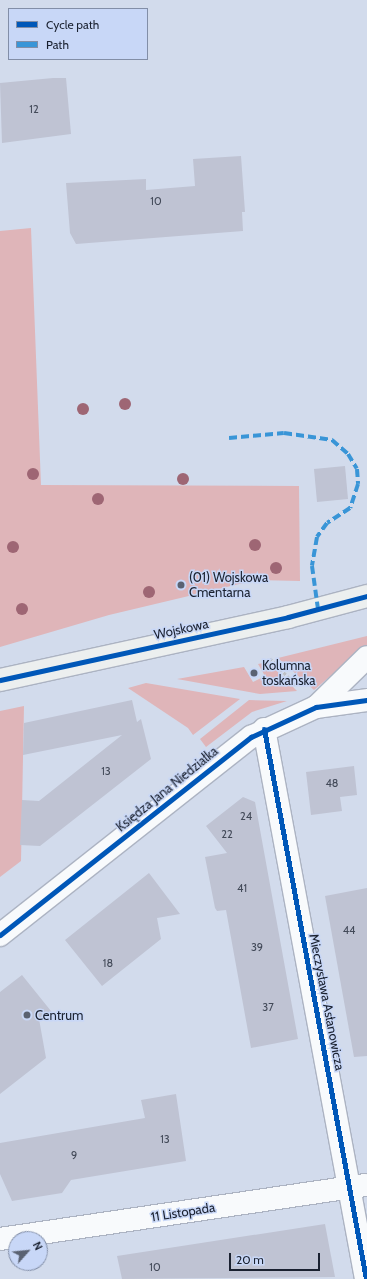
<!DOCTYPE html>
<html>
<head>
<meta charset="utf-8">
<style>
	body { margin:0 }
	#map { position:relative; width:367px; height:1279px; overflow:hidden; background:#d2dbec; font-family:Cabin,sans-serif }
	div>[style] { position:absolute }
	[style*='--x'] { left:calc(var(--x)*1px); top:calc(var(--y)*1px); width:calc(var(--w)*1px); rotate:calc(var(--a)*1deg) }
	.green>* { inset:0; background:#dfb5b9 }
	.building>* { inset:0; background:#bfc3d3 }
	.path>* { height:2.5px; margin-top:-1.25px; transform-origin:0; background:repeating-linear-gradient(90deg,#bcbfc5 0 3px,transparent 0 5px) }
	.roads { filter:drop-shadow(1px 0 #acb3c2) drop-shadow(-1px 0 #acb3c2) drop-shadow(0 1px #acb3c2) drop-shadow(0 -1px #acb3c2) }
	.street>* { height:22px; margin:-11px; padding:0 11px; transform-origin:11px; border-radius:11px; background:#f8fafc }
	.secondary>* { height:22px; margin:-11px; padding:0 11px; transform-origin:11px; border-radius:11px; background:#ecefef }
	.quiet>* { height:4px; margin-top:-2px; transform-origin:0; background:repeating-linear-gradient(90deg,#3995d7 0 8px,transparent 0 12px) }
	.cycleway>* { height:5px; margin:-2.5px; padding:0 2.5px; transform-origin:2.5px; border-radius:2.5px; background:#0057b8 }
	.trees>* { width:12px; height:12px; margin:-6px; border-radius:50%; background:#9e6674 }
	.dots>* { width:11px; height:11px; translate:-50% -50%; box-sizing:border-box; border:2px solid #c8d7f7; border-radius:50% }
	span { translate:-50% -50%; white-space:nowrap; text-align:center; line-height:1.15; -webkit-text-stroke:3px #c8d7f7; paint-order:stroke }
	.number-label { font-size:11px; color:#434a59 }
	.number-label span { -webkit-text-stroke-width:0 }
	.poi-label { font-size:13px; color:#1a2130 }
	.left { translate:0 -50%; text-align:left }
	.street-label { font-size:13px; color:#1a2130 }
	.legend { position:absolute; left:8px; top:8px; width:140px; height:52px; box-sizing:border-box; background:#c8d7f7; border:1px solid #828ea7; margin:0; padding:5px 7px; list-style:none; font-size:12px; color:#1a2130 }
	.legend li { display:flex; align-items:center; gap:8px; height:20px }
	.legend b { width:20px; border:1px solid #828ea7 }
	.north { position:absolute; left:8px; top:1231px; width:40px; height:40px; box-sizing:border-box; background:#c8d7f7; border:1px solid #828ea7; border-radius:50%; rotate:63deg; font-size:11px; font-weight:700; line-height:16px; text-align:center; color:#1a2130 }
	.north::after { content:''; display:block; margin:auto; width:14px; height:18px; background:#5a6272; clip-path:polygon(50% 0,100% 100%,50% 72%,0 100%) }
	.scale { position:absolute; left:229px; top:1253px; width:91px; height:18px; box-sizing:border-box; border:2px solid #1a2130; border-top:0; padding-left:5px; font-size:12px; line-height:14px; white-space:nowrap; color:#1a2130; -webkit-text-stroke:3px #c8d7f7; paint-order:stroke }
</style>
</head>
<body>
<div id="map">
	<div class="green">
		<i style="clip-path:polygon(31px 228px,41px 485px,299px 486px,300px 581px,256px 580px,109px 615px,0 647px,0 231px)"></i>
		<i style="clip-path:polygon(367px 636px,367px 645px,314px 690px,278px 658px)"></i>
		<i style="clip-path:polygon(268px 662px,297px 691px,260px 694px,177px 679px,244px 667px,253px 682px,265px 676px,258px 664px)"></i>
		<i style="clip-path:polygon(146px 683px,240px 699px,193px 735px,188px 728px,128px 688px)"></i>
		<i style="clip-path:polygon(249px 700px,287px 701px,252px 712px,206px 747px,200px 739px)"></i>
		<i style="clip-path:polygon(24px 706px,21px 861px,0 877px,0 711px)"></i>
	</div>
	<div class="building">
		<i style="clip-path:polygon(53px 78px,66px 78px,71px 134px,2px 143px,0 83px)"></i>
		<i style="clip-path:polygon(241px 156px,245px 212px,242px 212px,243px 231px,76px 244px,70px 233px,66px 183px,146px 179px,146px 190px,195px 186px,193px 159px)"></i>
		<i style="clip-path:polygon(345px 466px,348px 499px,317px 502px,314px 469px)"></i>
		<i style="clip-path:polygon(132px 700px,137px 722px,141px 719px,151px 759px,40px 846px,20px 845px,22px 800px,39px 801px,122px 735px,23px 755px,24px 723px)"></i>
		<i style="clip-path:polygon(354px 766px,357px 795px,340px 797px,342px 811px,311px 815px,306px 772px)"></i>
		<i style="clip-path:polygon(243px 797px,255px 802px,298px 1039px,251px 1048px,226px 910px,217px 911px,215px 908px,205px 857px,227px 853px,206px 826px)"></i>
		<i style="clip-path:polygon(149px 873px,180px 914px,157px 918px,161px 939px,102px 986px,65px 940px)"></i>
		<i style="clip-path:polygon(367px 888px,367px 1056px,354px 1057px,325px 896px)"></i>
		<i style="clip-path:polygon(22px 975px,55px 1016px,39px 1019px,46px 1058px,0 1094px,0 992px)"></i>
		<i style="clip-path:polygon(176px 1094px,186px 1161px,71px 1180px,62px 1193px,12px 1201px,0 1174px,0 1143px,145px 1118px,141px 1100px)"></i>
		<i style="clip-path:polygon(325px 1224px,335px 1277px,122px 1279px,117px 1256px)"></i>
	</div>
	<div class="path">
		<i style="--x:270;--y:658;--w:39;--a:46"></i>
	</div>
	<div class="roads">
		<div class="street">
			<i style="--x:316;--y:707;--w:71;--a:-44.4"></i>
			<i style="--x:264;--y:729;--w:559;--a:79.49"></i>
			<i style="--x:0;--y:935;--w:320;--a:-38.3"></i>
			<i style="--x:251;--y:737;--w:72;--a:-24.8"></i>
			<i style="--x:316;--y:707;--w:51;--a:-7.8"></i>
			<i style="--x:0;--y:1239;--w:371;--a:-8.4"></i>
		</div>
		<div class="secondary">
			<i style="--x:0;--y:680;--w:295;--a:-12.3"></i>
			<i style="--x:288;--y:617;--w:82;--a:-14.9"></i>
		</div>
	</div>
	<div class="quiet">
		<i style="--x:229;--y:438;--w:55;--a:-5.2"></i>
		<i style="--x:284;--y:433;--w:49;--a:8.3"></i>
		<i style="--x:332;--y:440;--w:21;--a:41"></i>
		<i style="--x:348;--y:454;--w:17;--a:59"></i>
		<i style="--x:357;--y:469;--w:15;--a:86"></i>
		<i style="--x:358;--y:484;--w:25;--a:108"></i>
		<i style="--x:350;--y:508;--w:27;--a:147"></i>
		<i style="--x:327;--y:523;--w:17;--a:126"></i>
		<i style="--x:317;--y:537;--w:29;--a:100"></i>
		<i style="--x:312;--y:566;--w:43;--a:82.1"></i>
	</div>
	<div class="cycleway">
		<i style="--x:0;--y:680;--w:295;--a:-12.3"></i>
		<i style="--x:288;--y:617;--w:82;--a:-14.9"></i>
		<i style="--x:264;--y:729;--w:559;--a:79.49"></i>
		<i style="--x:0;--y:935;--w:320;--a:-38.3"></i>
		<i style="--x:251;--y:737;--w:72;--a:-24.8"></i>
		<i style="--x:316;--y:707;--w:51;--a:-7.8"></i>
	</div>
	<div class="trees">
		<i style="left:125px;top:404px"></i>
		<i style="left:83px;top:409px"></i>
		<i style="left:33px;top:474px"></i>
		<i style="left:183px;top:479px"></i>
		<i style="left:98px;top:499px"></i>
		<i style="left:255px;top:545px"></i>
		<i style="left:13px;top:547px"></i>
		<i style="left:276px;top:568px"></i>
		<i style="left:149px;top:592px"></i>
		<i style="left:22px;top:609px"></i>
	</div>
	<div class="dots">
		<i style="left:181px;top:585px;background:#5a6272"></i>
		<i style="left:254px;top:673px;background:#5a6272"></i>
		<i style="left:27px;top:1015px;background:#5a6272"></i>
	</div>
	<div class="number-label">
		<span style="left:34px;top:109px">12</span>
		<span style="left:156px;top:201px">10</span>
		<span style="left:106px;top:771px">13</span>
		<span style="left:332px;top:783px">48</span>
		<span style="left:246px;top:816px">24</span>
		<span style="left:227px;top:834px">22</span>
		<span style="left:242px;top:888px">41</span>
		<span style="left:349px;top:930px">44</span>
		<span style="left:257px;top:947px">39</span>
		<span style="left:108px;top:963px">18</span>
		<span style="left:268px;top:1007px">37</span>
		<span style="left:165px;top:1139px">13</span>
		<span style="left:74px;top:1155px">9</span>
		<span style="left:155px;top:1267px">10</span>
	</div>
	<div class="poi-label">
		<span class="left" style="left:189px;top:585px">(01) Wojskowa<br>Cmentarna</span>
		<span class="left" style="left:262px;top:673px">Kolumna<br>toskańska</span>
		<span class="left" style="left:35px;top:1015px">Centrum</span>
	</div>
	<div class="street-label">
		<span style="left:181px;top:629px;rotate:-12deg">Wojskowa</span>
		<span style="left:167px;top:789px;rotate:-39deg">Księdza Jana Niedziałka</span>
		<span style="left:327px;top:1002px;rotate:79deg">Mieczysława Asłanowicza</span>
		<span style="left:183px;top:1212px;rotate:-9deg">11 Listopada</span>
	</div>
	<ul class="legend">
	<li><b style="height:5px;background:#0057b8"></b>Cycle path</li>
	<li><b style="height:5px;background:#3995d7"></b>Path</li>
	</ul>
	<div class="north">N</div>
	<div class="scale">20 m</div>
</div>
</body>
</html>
